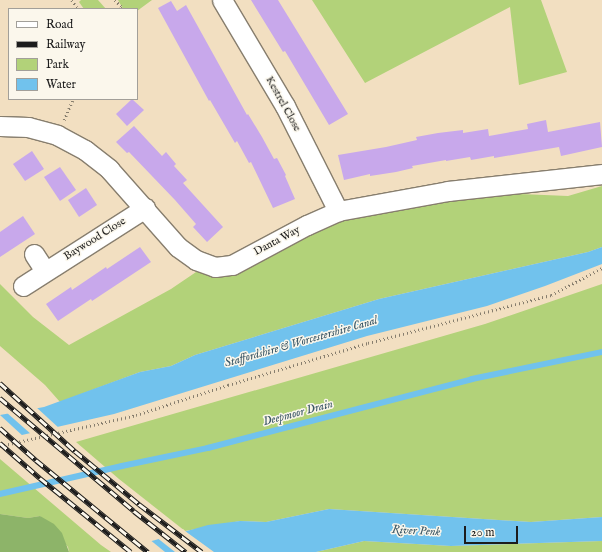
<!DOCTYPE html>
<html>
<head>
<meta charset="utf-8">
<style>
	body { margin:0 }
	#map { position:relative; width:602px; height:552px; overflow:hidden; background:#f2dfc1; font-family:"IM FELL English",serif }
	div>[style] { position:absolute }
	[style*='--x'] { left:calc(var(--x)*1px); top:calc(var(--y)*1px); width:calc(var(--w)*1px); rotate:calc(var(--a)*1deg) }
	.green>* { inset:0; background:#b2d279 }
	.forest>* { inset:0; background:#8db469 }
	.water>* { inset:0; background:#71c2ed }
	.pier>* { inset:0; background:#f2dfc1 }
	.stream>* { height:5.5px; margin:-2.75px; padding:0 2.75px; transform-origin:2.75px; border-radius:2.75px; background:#71c2ed }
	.building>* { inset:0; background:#c8a8eb }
	.path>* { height:2.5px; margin-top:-1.25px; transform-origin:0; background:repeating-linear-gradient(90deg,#877e6e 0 1px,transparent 0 4px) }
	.roads { filter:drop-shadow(1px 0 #877e6e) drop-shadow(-1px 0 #877e6e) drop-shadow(0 1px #877e6e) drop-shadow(0 -1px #877e6e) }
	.minor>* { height:19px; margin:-9.5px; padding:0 9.5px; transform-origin:9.5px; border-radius:9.5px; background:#fff }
	.rail>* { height:4.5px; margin-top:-2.25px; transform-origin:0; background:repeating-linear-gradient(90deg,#fbf7ec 0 9px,#1c1c1c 0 18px); box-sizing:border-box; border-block:1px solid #1c1c1c }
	span { translate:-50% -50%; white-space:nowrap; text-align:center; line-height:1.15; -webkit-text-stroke:3px #fbf7ec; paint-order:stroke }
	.street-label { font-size:11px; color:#1c1c1c }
	.water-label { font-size:12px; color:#3a5665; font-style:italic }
	.legend { position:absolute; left:8px; top:8px; width:130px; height:92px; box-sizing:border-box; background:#fbf7ec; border:1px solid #a29f99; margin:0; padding:5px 7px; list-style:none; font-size:12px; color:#1c1c1c }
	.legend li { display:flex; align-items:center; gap:8px; height:20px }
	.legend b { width:20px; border:1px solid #a29f99 }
	.scale { position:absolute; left:464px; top:526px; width:54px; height:18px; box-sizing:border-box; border:2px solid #1c1c1c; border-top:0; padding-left:5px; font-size:12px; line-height:14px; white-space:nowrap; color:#1c1c1c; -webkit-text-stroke:3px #fbf7ec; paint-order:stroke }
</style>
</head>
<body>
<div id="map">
	<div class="green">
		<i style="clip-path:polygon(81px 0,98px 0,106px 9px,84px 9px,79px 2px)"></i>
		<i style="clip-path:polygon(118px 0,152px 0,137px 11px,137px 9px,123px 9px)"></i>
		<i style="clip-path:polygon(312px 0,541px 0,567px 72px,519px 85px,510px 7px,365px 83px)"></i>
		<i style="clip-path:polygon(602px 186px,602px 247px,588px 252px,379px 299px,195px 355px,171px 366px,140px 372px,60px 402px,45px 385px,0 346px,0 284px,33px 317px,69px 345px,171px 289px,202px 268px,338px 211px,448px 191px,568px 196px)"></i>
		<i style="clip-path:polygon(602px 284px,602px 517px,531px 522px,329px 509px,266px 522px,240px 521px,185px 531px,119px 479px,76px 442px,485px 324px)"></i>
		<i style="clip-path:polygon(0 459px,101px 545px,111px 552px,69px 552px,68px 547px,40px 516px,28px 518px,0 514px)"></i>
		<i style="clip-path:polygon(364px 541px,451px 546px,602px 541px,602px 552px,316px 552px)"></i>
	</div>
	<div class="forest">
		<i style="clip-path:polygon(0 514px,28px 518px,40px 516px,54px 524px,62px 533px,69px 552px,0 552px)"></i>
	</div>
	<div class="water">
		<i style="clip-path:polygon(602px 247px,602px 264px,545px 286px,487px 306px,367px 336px,114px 414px,0 440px,0 415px,44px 407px,140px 372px,171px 366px,195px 355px,379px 299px,588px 252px)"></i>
		<i style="clip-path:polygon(329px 509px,531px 522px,602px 517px,602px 541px,451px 546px,364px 541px,316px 552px,113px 552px,208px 525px,240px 521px,266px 522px)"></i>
	</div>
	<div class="pier">
		<i style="clip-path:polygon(36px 407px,60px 429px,32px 435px,6px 412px)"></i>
		<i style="clip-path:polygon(0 415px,24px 437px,0 442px)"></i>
		<i style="clip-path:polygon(183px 529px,185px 531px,214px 552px,175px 552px,156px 537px)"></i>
		<i style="clip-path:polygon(149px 539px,165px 552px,111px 552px,112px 550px)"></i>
	</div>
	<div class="stream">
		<i style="--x:0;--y:494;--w:125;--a:-12.9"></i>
		<i style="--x:122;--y:466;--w:88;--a:-11.8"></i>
		<i style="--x:208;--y:448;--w:273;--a:-14.6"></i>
		<i style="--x:472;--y:379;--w:133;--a:-11.7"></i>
	</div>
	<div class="building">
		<i style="clip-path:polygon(251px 0,278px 0,348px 114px,329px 125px,285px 51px,283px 52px)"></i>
		<i style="clip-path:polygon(171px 1px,177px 11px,186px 5px,247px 115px,248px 114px,262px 137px,274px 159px,277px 158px,286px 175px,285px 176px,295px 199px,273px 208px,251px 162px,249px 163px,237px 141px,235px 143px,210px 100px,209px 101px,158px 8px)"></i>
		<i style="clip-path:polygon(132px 99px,144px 110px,127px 126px,116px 114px)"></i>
		<i style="clip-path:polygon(546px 120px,548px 132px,600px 122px,602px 147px,561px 156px,559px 147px,494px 158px,494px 156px,471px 160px,470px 157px,446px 161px,446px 160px,412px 166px,413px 168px,396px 172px,370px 176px,370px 174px,344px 180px,338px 155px,386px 147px,417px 140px,416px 137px,438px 133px,463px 130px,463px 133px,488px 129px,489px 136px,528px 129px,527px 124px)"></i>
		<i style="clip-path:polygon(134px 126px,162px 156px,166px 152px,176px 164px,174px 166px,187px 180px,183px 183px,223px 227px,207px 242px,193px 227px,196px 224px,175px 200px,129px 152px,127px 153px,116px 142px)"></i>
		<i style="clip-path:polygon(32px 151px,44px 169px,25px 181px,13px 164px)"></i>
		<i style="clip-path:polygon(60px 167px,76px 190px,60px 201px,44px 177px)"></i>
		<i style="clip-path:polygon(86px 188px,97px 205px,79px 217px,68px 200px)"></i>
		<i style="clip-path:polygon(23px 216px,35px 234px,0 257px,0 232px)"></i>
		<i style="clip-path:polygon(140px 247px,151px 262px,92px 301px,91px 299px,58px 321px,46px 304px,71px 287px,72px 290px,106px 267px,107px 269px)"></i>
	</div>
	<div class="path">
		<i style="--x:72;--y:0;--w:11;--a:56"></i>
		<i style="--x:115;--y:0;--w:10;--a:45"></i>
		<i style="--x:122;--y:7;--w:3;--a:135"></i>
		<i style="--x:64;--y:120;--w:23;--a:-67"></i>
		<i style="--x:0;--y:446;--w:139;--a:-12.8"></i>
		<i style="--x:136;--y:415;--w:97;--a:-18.1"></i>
		<i style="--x:228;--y:385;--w:146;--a:-16.7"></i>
		<i style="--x:368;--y:343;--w:189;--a:-14.7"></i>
		<i style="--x:551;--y:295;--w:58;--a:-27.9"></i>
	</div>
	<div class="roads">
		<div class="minor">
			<i style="--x:222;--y:0;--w:123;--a:59.3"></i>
			<i style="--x:285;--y:106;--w:118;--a:63.2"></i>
			<i style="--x:0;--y:126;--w:28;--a:2"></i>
			<i style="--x:28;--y:127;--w:30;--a:15"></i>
			<i style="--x:57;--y:135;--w:32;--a:28"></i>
			<i style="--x:85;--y:150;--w:31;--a:38"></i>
			<i style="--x:109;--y:169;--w:104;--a:48.5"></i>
			<i style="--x:178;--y:247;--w:22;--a:36"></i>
			<i style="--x:196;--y:260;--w:20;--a:20"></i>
			<i style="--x:215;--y:267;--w:17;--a:-7"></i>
			<i style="--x:232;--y:265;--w:85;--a:-28.1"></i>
			<i style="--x:307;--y:225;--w:34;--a:-24"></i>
			<i style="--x:338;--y:211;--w:112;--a:-10.3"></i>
			<i style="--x:448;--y:191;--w:155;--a:-6.3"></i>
			<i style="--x:34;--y:254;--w:20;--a:57"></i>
			<i style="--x:23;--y:286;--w:145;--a:-32.6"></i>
		</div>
	</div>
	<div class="rail">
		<i style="--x:0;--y:383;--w:101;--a:42.2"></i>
		<i style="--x:75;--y:451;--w:83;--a:39.6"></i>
		<i style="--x:139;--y:504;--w:79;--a:37.3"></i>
		<i style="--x:0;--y:398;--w:175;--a:40.1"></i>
		<i style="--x:134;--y:511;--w:66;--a:38.3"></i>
		<i style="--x:0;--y:428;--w:48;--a:41.6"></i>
		<i style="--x:36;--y:460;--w:145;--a:39.4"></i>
		<i style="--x:0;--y:443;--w:53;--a:41.2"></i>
		<i style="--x:40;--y:478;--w:117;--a:39.1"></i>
	</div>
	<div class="street-label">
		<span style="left:283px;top:104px;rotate:61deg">Kestrel Close</span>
		<span style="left:95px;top:239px;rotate:-32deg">Baywood Close</span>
		<span style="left:277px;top:241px;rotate:-28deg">Danta Way</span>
	</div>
	<div class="water-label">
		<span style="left:301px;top:342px;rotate:-16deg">Staffordshire &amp; Worcestershire Canal</span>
		<span style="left:298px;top:413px;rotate:-15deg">Deepmoor Drain</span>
		<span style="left:416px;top:531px;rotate:3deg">River Penk</span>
	</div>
	<ul class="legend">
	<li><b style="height:5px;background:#fff"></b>Road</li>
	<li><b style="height:5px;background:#1c1c1c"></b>Railway</li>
	<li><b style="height:11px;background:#b2d279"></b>Park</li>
	<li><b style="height:11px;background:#71c2ed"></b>Water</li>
	</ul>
	<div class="scale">20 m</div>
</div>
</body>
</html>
